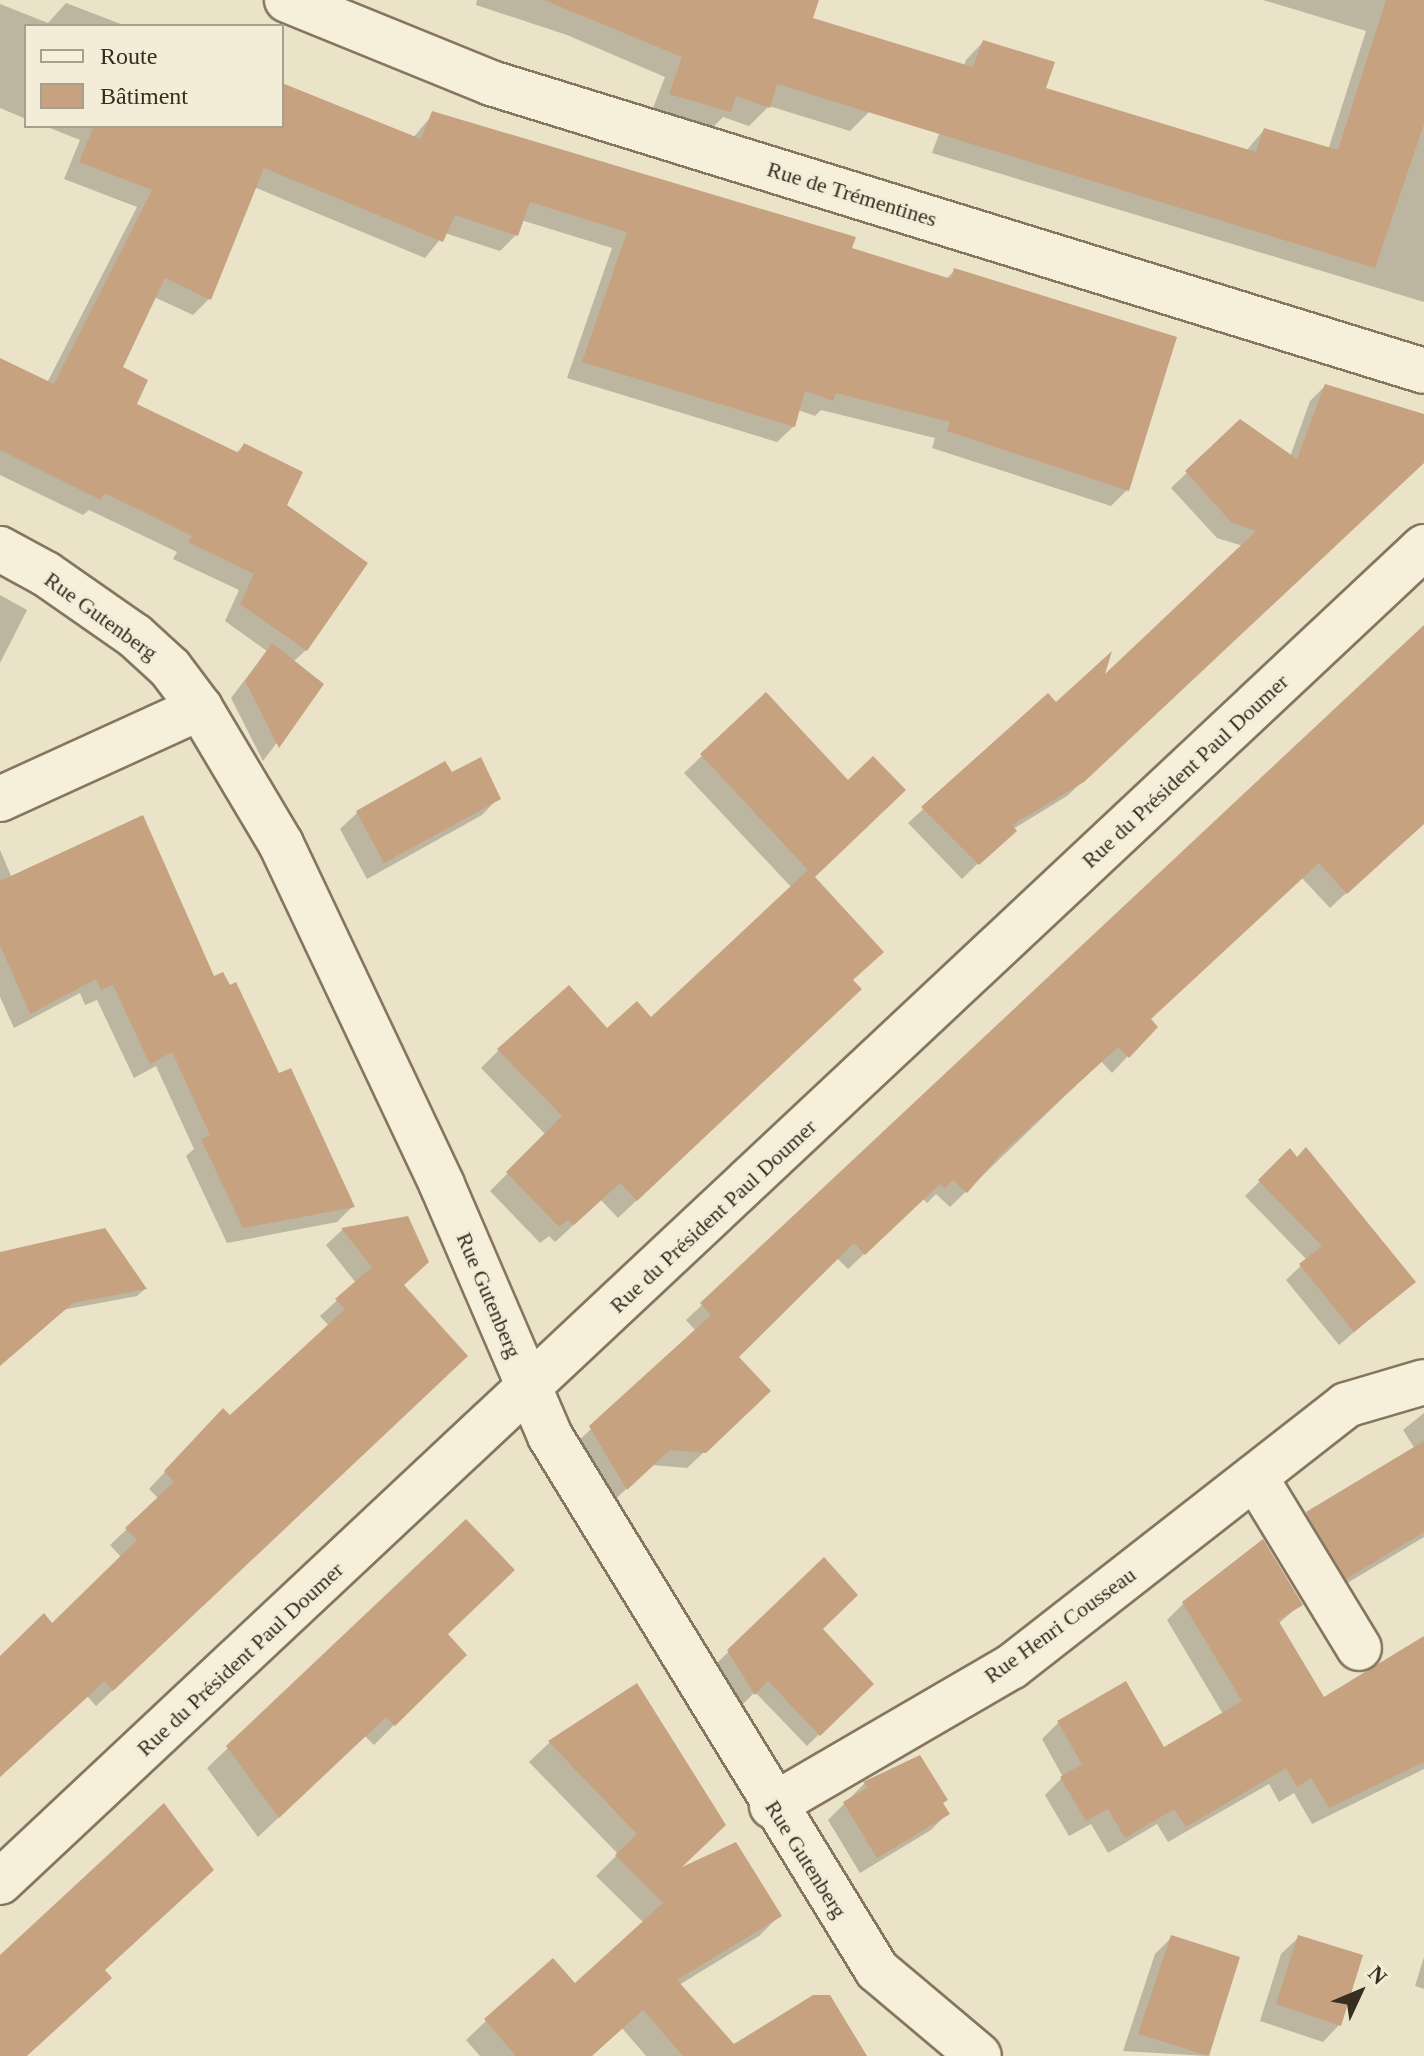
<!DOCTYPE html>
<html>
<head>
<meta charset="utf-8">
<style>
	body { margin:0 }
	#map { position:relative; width:1424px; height:2056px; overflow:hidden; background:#ebe3c8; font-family:"Times New Roman",serif }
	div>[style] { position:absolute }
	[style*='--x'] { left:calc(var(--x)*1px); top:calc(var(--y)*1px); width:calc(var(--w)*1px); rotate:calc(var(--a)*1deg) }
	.shadow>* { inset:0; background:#0003 }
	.building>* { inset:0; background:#c6a281 }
	.roads { filter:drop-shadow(2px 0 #86765f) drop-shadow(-2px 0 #86765f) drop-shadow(0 2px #86765f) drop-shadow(0 -2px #86765f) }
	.minor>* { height:44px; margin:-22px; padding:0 22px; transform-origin:22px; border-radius:22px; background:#f6f0db }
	span { translate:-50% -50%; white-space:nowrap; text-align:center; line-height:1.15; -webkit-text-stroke:6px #f3edd7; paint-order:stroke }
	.street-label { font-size:22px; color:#382d21 }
	.legend { position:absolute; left:24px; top:24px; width:260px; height:104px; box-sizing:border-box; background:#f3edd7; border:2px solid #a8a08e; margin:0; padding:10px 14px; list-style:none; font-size:24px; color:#382d21 }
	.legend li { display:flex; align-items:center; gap:16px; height:40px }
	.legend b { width:40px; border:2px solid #a8a08e }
	.north { position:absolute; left:1320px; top:1952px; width:80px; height:80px; -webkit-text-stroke:6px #f3edd7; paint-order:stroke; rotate:46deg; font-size:22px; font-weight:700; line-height:32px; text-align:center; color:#382d21 }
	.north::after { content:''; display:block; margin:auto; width:28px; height:36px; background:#382d21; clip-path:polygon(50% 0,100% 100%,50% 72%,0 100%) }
</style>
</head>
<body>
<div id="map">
	<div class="shadow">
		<i style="clip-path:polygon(477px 0,749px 0,869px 112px,850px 131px,769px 106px,749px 126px,723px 117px,710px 130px,651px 113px,665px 77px,567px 35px,476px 5px)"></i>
		<i style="clip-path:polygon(1263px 0,1424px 0,1424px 302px,932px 153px,966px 60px,983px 42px,1043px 89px,1246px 151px,1264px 130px,1328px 150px,1366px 31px)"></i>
		<i style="clip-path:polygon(66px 3px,126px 26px,26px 26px,26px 119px,0 108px,0 4px,48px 23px)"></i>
		<i style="clip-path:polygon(282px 87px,413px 138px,433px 114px,813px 281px,946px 279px,955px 270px,1127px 490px,1111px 506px,932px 448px,935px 438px,821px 410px,815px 416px,798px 410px,794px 426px,777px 442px,567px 378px,612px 248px,521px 220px,516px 235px,500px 251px,445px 233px,425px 258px,254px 187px,209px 299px,193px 315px,154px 297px,120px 368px,134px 405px,235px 454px,244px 445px,285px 506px,306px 650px,293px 662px,321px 684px,263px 761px,231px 698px,267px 651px,225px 621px,239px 590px,173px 559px,177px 552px,129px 529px,89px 510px,83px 515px,0 475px,0 360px,47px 383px,137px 207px,64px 179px,80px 140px,45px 126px,282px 126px)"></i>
		<i style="clip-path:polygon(1325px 386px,1424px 416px,1424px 461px,1067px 796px,1013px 829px,962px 879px,908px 823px,1048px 695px,1056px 704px,1101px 681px,1243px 546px,1217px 538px,1171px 488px,1240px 422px,1290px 457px,1310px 401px)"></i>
		<i style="clip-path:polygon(0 595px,27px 610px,0 663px)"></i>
		<i style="clip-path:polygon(1424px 627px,1424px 821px,1330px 908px,1301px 877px,1149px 1019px,1155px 1027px,1112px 1073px,1101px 1061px,950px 1207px,936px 1194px,927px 1203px,923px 1199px,848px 1269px,837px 1258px,737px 1357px,752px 1407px,687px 1468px,652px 1465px,610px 1504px,575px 1444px,696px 1331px,686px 1320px)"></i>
		<i style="clip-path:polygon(766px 694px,841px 1006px,618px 1218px,601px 1200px,555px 1242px,549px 1236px,540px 1243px,490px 1191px,546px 1135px,481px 1068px,499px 1050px,651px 1019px,792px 888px,684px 773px)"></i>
		<i style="clip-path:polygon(451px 775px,498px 798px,482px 815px,367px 879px,340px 829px,357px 813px)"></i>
		<i style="clip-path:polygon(0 850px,12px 878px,213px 979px,278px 1075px,352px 1207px,337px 1222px,227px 1243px,186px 1156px,194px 1149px,156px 1066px,134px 1078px,97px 1000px,85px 1005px,80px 993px,14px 1028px,0 997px)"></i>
		<i style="clip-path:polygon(1290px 1151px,1413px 1282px,1339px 1345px,1286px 1280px,1307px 1260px,1245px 1196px)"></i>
		<i style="clip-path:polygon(406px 1219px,402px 1286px,450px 1372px,96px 1706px,87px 1696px,0 1777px,0 1659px,52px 1626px,122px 1558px,110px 1545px,159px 1499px,149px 1489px,207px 1427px,229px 1418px,329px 1326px,320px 1316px,356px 1283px,326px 1245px,342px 1230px)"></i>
		<i style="clip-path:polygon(0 1253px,145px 1289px,137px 1296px,62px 1310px,0 1364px)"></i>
		<i style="clip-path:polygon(1424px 1413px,1424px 1537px,1329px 1594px,1290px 1530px,1307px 1514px,1415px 1449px,1403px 1430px)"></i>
		<i style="clip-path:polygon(466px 1521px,446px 1635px,464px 1655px,374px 1745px,365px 1736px,258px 1837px,207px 1768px)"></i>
		<i style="clip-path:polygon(824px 1560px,820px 1629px,871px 1684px,807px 1746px,755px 1692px,742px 1705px,717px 1663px)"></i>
		<i style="clip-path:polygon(1183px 1604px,1301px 1604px,1278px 1624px,1323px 1700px,1424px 1639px,1424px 1769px,1312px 1824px,1294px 1793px,1279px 1802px,1269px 1784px,1168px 1842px,1157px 1824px,1108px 1853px,1091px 1824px,1069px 1836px,1045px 1795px,1063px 1777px,1042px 1739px,1058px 1723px,1163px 1750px,1223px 1714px,1167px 1620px)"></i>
		<i style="clip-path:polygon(636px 1686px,676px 1871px,779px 1916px,759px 1936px,679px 1985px,734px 2047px,865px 2056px,646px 2056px,622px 2028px,591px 2056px,480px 2056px,466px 2040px,486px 2021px,575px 1986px,644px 1923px,596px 1876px,618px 1854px,529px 1762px,549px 1743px)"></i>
		<i style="clip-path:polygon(919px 1758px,947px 1814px,931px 1830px,860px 1873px,828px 1820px,864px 1784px)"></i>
		<i style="clip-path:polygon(1172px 1937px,1237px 1959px,1207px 2056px,1123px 2051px,1155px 1954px)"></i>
		<i style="clip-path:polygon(1298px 1938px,1339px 2025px,1323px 2042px,1260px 2021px,1281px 1954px)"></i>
		<i style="clip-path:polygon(1424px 1957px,1424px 1989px,1415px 1986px)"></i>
	</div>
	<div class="building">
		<i style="clip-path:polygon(544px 0,819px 0,813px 18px,973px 67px,983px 40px,1055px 62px,1046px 88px,1256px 152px,1264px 128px,1338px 150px,1386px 0,1424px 0,1424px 124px,1375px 268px,777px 84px,770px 108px,736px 96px,731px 112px,669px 94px,682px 57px)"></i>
		<i style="clip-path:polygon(282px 83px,421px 139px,432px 111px,856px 237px,852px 248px,951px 279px,954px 268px,1177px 337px,1129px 491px,947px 431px,950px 422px,836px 393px,833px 401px,805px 391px,795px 427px,582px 362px,627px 232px,530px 202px,518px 236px,455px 215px,443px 242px,264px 168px,211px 300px,165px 278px,123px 367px,148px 380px,137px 404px,239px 453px,244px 443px,303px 472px,287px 505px,368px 563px,307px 651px,240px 604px,254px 574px,188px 542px,192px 536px,146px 513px,104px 493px,101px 500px,0 450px,0 358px,54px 384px,152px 190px,79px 162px,94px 126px,282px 126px)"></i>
		<i style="clip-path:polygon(1325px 384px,1424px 414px,1424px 463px,1084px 782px,1012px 825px,1017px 831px,979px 865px,921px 807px,1048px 693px,1056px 702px,1112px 651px,1105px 674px,1256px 531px,1232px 523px,1185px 471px,1240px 419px,1297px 459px)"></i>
		<i style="clip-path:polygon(1424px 625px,1424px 824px,1347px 894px,1319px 863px,1151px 1019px,1158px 1027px,1129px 1058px,1118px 1047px,1001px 1154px,967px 1193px,953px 1180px,945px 1188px,940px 1184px,865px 1255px,854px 1243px,739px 1357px,771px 1391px,706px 1453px,670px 1450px,627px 1490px,589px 1426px,711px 1315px,700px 1303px)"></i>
		<i style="clip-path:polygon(272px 643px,324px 684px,279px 748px,245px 681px)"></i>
		<i style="clip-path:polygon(766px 692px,848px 780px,873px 756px,906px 790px,815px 877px,884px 952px,853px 980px,862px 989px,637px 1201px,620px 1183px,574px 1225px,568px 1220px,559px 1227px,506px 1172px,562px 1116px,497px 1049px,569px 985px,607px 1028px,637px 1001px,651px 1017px,808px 870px,700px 754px)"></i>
		<i style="clip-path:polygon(481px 757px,501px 799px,384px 863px,356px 811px,445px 761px,452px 772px)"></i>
		<i style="clip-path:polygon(143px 815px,214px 976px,223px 972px,230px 985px,236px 982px,279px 1073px,291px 1068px,355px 1207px,243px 1228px,201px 1139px,210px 1135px,172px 1052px,150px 1064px,113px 985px,101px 990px,96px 979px,30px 1014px,0 945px,0 881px)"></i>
		<i style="clip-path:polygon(1306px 1147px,1416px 1282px,1354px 1332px,1299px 1264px,1322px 1246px,1258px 1180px,1290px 1148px,1297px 1157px)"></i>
		<i style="clip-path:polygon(408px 1216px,429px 1262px,404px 1285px,468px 1356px,113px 1691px,105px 1681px,0 1777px,0 1656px,44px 1613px,52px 1623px,137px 1540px,125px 1528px,174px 1482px,164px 1471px,223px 1408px,230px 1415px,345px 1309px,335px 1299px,372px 1267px,341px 1228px)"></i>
		<i style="clip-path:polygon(105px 1228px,147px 1289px,73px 1303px,0 1366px,0 1252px)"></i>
		<i style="clip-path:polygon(1424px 1441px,1424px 1532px,1346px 1579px,1306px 1512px)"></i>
		<i style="clip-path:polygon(466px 1519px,515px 1570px,448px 1634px,467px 1655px,395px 1726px,386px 1717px,279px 1818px,226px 1746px)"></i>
		<i style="clip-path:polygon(1263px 1539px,1303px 1605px,1278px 1620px,1324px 1697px,1424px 1636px,1424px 1762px,1329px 1808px,1311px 1778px,1297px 1787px,1286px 1768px,1186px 1827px,1174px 1809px,1125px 1838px,1108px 1809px,1086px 1821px,1060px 1777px,1082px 1764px,1057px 1721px,1126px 1681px,1164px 1747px,1242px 1701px,1182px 1602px)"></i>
		<i style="clip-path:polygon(824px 1557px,858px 1595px,823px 1629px,874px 1684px,820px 1736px,768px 1681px,755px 1695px,727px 1650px)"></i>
		<i style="clip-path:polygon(637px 1683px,726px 1825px,682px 1867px,736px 1842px,782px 1916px,677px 1980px,734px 2044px,813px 1995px,830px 1995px,867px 2056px,683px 2056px,643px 2010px,592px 2056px,516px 2056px,484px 2019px,553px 1958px,575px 1983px,663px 1903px,615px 1855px,637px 1834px,548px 1741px)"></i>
		<i style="clip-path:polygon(920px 1755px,948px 1800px,943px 1803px,950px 1814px,877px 1858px,843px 1802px,868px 1787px,863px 1782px)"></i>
		<i style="clip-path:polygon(164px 1803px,214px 1870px,105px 1970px,112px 1978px,27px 2056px,0 2056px,0 1955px)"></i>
		<i style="clip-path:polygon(1171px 1935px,1240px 1957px,1209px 2056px,1138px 2034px)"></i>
		<i style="clip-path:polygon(1298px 1935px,1363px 1955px,1341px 2026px,1276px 2004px)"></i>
	</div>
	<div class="roads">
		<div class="minor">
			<i style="--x:287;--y:0;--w:220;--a:22.1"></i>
			<i style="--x:491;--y:83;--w:976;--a:17.15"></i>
			<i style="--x:0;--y:549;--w:52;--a:28.5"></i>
			<i style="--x:46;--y:574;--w:108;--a:34.9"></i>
			<i style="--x:135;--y:636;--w:47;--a:42.4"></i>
			<i style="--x:170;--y:668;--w:50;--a:53.1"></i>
			<i style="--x:200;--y:708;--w:158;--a:59.2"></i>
			<i style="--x:281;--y:844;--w:377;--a:64.7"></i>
			<i style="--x:442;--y:1185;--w:273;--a:66.7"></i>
			<i style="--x:550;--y:1436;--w:626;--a:58.52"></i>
			<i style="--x:877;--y:1970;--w:133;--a:40.1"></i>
			<i style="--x:0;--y:799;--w:220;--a:-24.5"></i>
			<i style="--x:1255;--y:1477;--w:200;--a:58.7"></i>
			<i style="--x:772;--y:1806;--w:276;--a:-30.2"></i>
			<i style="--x:1011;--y:1667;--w:425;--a:-38"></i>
			<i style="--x:1346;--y:1405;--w:81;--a:-16.4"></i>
			<i style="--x:0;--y:1882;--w:1952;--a:-43.15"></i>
		</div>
	</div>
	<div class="street-label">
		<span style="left:852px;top:194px;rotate:17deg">Rue de Trémentines</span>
		<span style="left:101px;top:616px;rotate:36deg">Rue Gutenberg</span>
		<span style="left:1185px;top:771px;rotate:-43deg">Rue du Président Paul Doumer</span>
		<span style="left:713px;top:1216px;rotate:-43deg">Rue du Président Paul Doumer</span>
		<span style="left:489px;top:1295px;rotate:67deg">Rue Gutenberg</span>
		<span style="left:1060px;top:1625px;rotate:-36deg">Rue Henri Cousseau</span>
		<span style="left:240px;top:1659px;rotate:-43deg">Rue du Président Paul Doumer</span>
		<span style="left:806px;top:1859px;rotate:58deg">Rue Gutenberg</span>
	</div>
	<ul class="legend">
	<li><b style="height:10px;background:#f6f0db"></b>Route</li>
	<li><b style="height:22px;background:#c6a281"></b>Bâtiment</li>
	</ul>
	<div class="north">N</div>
</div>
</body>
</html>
